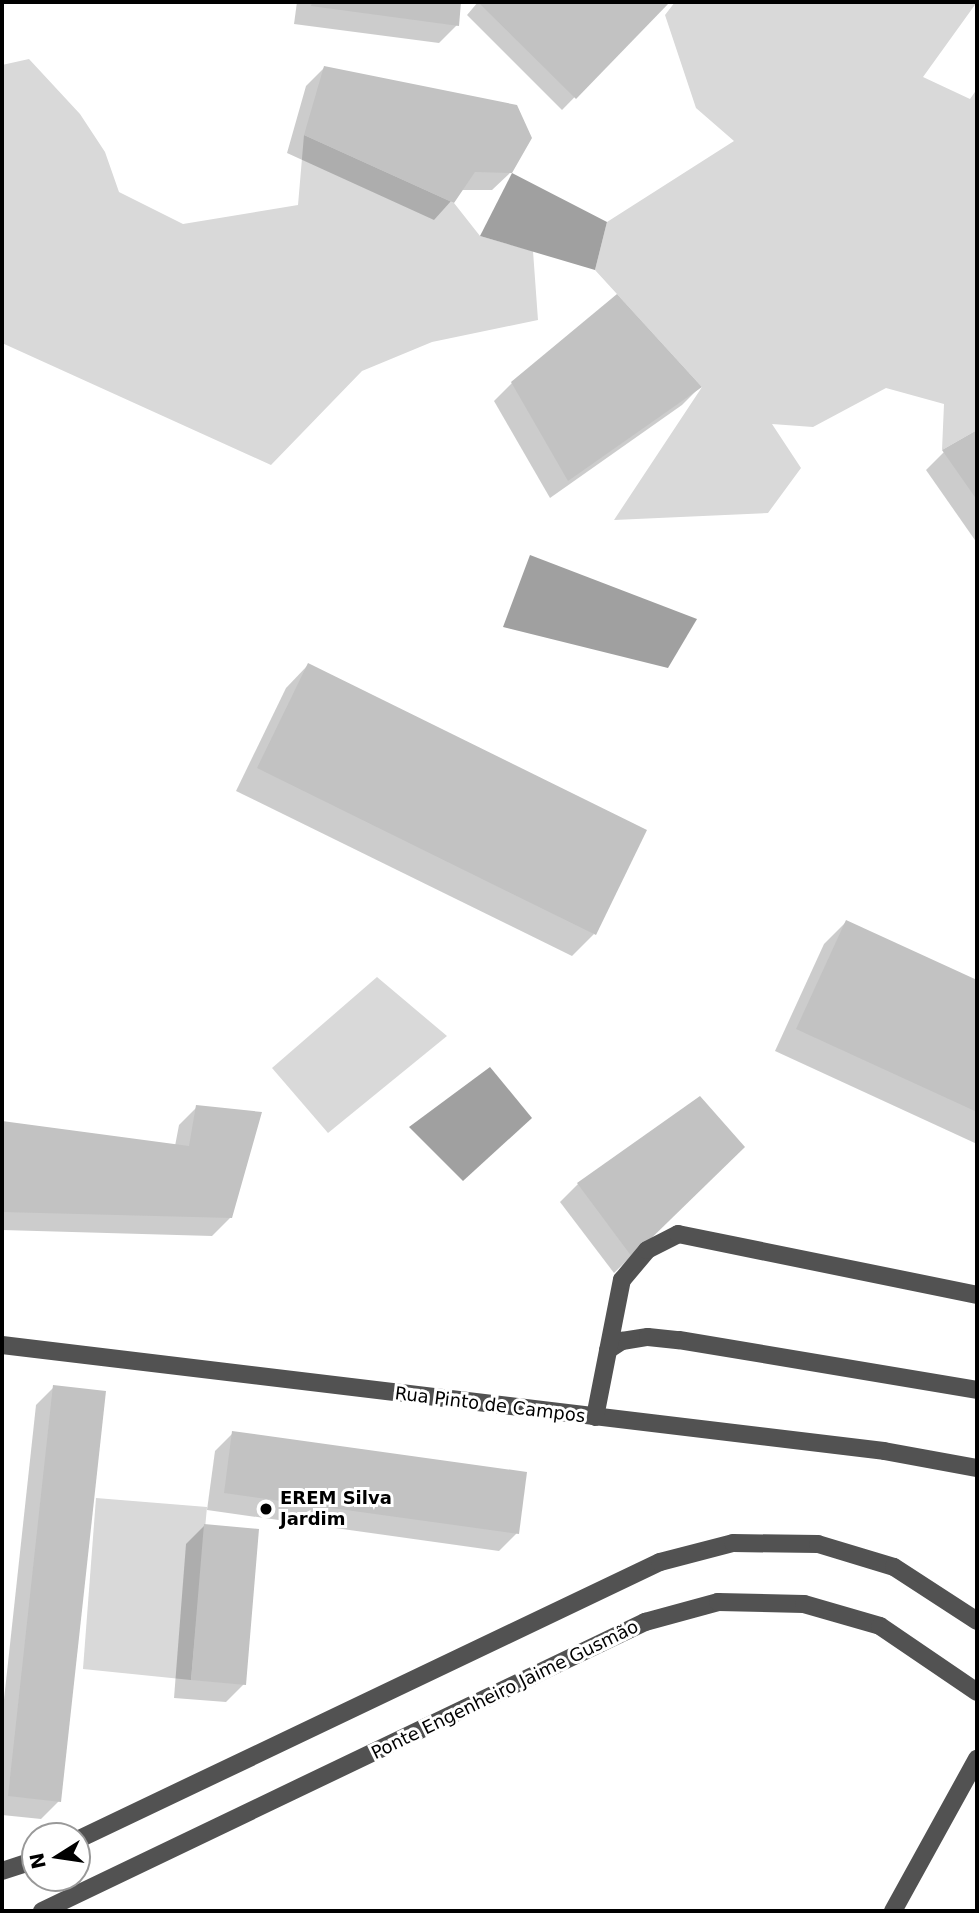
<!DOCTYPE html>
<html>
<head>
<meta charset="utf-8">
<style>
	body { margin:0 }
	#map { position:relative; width:979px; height:1913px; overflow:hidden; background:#fff; font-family:"DejaVu Sans",sans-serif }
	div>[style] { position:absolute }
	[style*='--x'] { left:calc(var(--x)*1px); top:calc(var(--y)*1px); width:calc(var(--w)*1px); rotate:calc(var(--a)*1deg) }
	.green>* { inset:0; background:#d9d9d9 }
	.water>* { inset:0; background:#a0a0a0 }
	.shadow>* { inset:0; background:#0003 }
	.building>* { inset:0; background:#c2c2c2 }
	.minor>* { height:18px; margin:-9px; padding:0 9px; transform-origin:9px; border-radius:9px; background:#525252 }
	.dots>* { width:19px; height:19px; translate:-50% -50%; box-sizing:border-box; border:4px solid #fff; border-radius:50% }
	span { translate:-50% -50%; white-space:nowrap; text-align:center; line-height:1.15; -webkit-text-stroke:6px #fff; paint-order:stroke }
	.street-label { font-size:18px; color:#000 }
	.poi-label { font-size:18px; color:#000; font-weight:700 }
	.left { translate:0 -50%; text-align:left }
	.frame { position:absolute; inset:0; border:4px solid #000; pointer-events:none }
	.north { position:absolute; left:21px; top:1822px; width:70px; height:70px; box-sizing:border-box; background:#fff; border:2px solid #999; border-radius:50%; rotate:258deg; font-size:19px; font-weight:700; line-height:28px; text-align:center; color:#000 }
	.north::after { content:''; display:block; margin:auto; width:24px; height:32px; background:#000; clip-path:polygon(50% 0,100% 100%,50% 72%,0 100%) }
</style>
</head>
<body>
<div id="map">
	<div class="green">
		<i style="clip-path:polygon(675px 2px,977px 2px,923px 77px,970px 99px,977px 89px,977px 430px,942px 450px,944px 404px,886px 388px,813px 427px,772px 424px,801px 468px,768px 513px,614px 520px,702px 387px,595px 270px,607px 222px,734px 141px,696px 108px,665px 15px)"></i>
		<i style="clip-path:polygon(29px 59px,80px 114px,105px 152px,119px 192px,183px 224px,298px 205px,304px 135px,454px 203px,480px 236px,533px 251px,538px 320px,432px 342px,362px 371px,271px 465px,2px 343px,2px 65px)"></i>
		<i style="clip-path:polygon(377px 977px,447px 1036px,328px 1133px,272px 1068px)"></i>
		<i style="clip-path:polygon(96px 1498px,207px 1507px,191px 1680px,83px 1669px)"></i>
	</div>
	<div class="water">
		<i style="clip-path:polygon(512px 173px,607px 222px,595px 270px,480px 236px)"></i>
		<i style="clip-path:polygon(530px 555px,697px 619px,668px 668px,503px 627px)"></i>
		<i style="clip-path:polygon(490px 1067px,532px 1118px,463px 1181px,409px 1127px)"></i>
	</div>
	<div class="shadow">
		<i style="clip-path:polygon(297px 2px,460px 2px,457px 25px,439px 43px,294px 24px)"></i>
		<i style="clip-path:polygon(478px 2px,668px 2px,562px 110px,467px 15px)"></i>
		<i style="clip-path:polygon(324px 68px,511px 172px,492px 190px,461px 190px,434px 220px,287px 153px,306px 86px)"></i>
		<i style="clip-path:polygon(512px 383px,700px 387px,682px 405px,550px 498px,494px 401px)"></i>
		<i style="clip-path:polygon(977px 432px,977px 543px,926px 470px,944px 452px)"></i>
		<i style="clip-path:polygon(308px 665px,594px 934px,572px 956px,236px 791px,286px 688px)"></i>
		<i style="clip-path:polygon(846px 922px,977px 982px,977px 1144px,775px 1051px,824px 944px)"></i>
		<i style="clip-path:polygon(700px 1099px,743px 1147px,614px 1273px,560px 1202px,578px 1184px)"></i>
		<i style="clip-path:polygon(197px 1107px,230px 1218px,212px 1236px,2px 1230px,2px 1123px,175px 1146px,179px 1125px)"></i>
		<i style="clip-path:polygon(54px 1387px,59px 1801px,41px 1819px,2px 1815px,2px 1718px,36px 1405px)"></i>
		<i style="clip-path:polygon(233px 1433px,517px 1533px,499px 1551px,207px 1510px,215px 1451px)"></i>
		<i style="clip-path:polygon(204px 1526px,244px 1684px,226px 1702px,174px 1698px,186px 1544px)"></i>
	</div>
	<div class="building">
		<i style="clip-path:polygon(312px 2px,461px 2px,459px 26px,311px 6px)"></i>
		<i style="clip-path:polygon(478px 2px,670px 2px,576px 99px)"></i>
		<i style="clip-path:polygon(324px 66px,517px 105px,532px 138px,512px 173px,475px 172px,454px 203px,304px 135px)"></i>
		<i style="clip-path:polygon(617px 294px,702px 387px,568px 481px,511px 382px)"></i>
		<i style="clip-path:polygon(977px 430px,977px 500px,942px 450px)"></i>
		<i style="clip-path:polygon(308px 663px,647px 830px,596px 935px,257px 768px)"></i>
		<i style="clip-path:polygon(846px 920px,977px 980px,977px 1112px,796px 1029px)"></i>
		<i style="clip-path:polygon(700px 1096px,745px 1147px,632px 1257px,577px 1183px)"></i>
		<i style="clip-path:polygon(196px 1105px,262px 1112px,232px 1218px,2px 1212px,2px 1121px,189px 1146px)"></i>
		<i style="clip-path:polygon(53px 1385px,106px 1391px,61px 1802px,8px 1796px)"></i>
		<i style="clip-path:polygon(232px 1431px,527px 1472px,519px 1534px,224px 1493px)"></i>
		<i style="clip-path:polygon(204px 1524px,259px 1529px,246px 1685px,191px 1680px)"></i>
	</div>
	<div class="minor">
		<i style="--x:2;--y:1345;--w:888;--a:6.85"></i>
		<i style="--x:884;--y:1451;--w:95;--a:10.4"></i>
		<i style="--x:608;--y:1350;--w:17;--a:-33"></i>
		<i style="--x:622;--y:1341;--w:26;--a:-9"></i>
		<i style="--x:648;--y:1337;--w:31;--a:6"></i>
		<i style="--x:679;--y:1340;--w:302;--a:9.5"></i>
		<i style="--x:595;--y:1417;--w:140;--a:-78.9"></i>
		<i style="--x:622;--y:1280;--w:39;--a:-50"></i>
		<i style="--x:647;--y:1250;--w:35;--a:-27"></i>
		<i style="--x:678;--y:1234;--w:305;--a:11.5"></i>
		<i style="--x:77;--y:1840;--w:646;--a:-25.49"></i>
		<i style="--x:660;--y:1562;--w:75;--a:-14.6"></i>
		<i style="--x:733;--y:1543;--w:85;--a:0.7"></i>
		<i style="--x:818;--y:1544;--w:79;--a:16.8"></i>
		<i style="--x:894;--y:1567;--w:99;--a:33"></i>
		<i style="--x:2;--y:1871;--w:35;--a:-18"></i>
		<i style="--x:42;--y:1911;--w:669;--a:-25.61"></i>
		<i style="--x:645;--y:1622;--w:76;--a:-15.3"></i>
		<i style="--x:718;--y:1602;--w:86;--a:1.3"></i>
		<i style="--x:804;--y:1604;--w:79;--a:16.1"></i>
		<i style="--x:880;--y:1626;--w:117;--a:34.2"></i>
		<i style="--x:893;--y:1911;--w:174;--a:-61.1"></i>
	</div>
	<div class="dots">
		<i style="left:266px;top:1509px;background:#000"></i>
	</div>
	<div class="street-label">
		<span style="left:490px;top:1405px;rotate:7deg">Rua Pinto de Campos</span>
		<span style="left:505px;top:1690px;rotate:-26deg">Ponte Engenheiro Jaime Gusmão</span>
	</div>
	<div class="poi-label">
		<span class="left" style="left:280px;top:1509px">EREM Silva<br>Jardim</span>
	</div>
	<div class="frame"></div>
	<div class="north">N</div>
</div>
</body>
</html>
